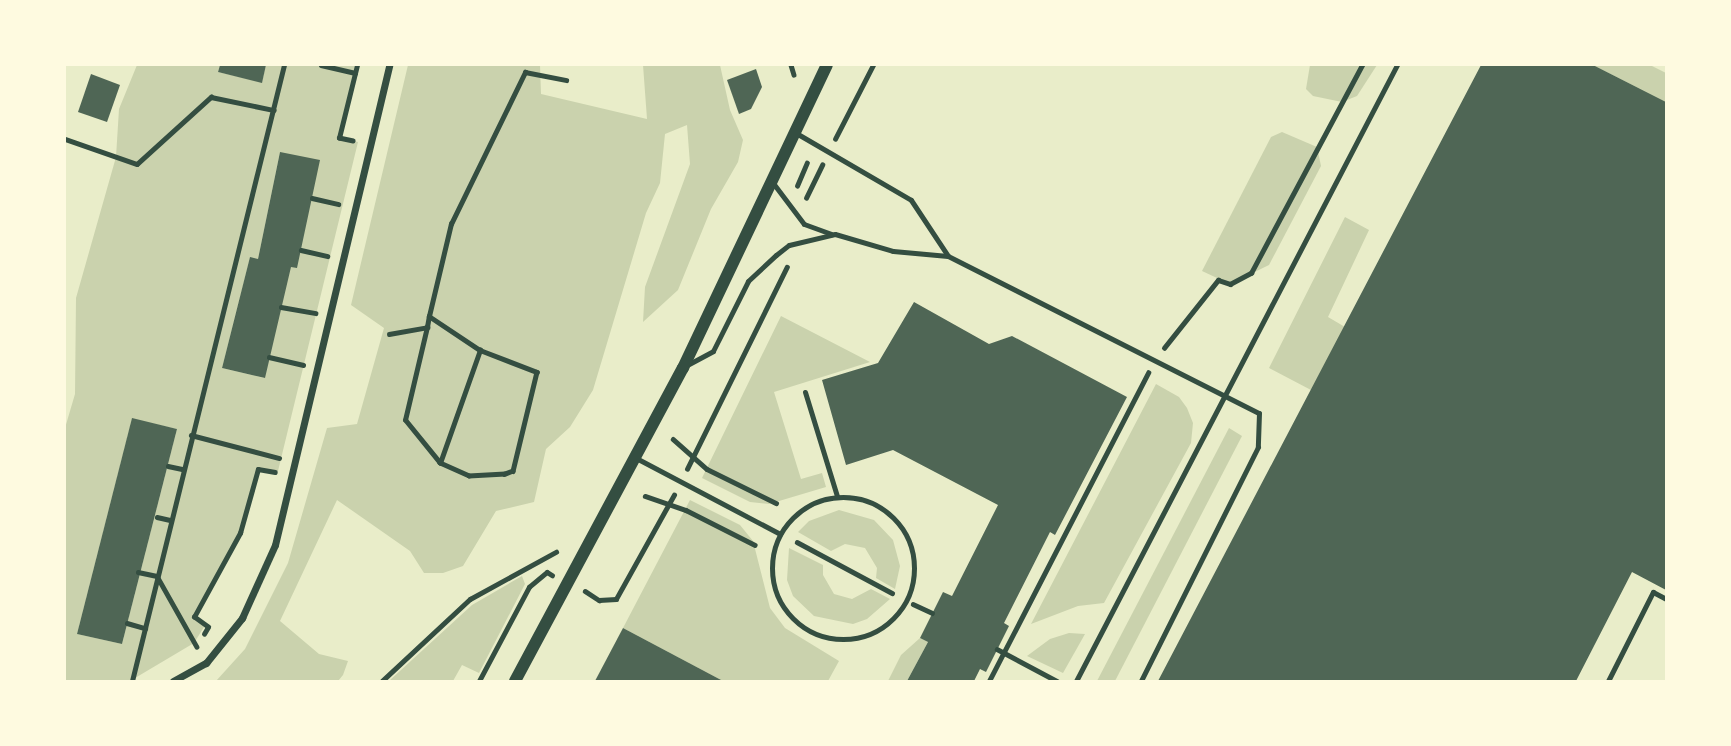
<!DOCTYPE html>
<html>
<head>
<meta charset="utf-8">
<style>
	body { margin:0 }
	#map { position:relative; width:1731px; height:746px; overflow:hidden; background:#e9edc9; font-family:"IBM Plex Sans",sans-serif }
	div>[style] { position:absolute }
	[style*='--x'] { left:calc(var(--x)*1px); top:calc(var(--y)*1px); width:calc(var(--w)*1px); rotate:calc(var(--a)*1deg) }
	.green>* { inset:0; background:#cad2ad }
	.building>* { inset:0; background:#4f6655 }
	.path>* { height:4.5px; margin:-2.25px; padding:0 2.25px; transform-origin:2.25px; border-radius:2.25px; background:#344e41 }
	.service>* { height:5px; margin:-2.5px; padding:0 2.5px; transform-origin:2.5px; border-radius:2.5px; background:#344e41 }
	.service>.ring { margin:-2.5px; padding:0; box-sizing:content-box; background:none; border:5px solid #344e41; border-radius:50% }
	.minor>* { height:7px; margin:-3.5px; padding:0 3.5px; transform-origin:3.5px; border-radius:3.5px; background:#344e41 }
	.tertiary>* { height:12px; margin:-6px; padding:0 6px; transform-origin:6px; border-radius:6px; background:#344e41 }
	span { translate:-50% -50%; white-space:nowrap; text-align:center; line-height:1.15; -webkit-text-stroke:7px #fefae0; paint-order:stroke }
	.frame { position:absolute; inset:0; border:66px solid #fefae0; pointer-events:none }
</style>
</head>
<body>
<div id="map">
	<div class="green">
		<i style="clip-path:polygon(evenodd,137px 65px,220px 65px,218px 72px,262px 82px,266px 65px,357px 65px,339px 138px,358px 142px,278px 471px,258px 469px,240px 533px,194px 617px,204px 627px,194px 643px,130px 681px,65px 681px,65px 428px,75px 394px,76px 298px,116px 157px,119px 109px,137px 65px,280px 152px,265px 378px,264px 378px,222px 368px,250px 258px,258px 259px,280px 152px,137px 65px,132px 419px,177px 429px,122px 644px,77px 634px,132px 419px)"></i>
		<i style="clip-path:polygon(408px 65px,540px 65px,541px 94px,647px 119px,643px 65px,720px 65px,730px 110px,743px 140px,738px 162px,711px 209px,678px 290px,643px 322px,645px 287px,690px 164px,687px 125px,665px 134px,660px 183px,646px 213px,593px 390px,570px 427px,546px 449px,534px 502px,496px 511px,463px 566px,443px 573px,424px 573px,410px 551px,337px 500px,280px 621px,319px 654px,348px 661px,343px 675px,338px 681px,216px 681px,245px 649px,288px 563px,327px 428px,357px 424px,384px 328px,351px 305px)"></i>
		<i style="clip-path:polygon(1310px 65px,1377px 65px,1357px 96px,1342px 102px,1313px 96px,1306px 89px)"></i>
		<i style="clip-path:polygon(1593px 65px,1650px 65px,1666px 73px,1666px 102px)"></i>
		<i style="clip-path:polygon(1282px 132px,1317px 147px,1321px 166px,1269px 265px,1230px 284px,1202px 271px,1271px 137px)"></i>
		<i style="clip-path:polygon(1345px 217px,1369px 230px,1328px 317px,1345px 327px,1311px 390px,1269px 368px)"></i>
		<i style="clip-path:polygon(781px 316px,870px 362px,774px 392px,801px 479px,822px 473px,826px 487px,769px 504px,750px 502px,702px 478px)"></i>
		<i style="clip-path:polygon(1156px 384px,1179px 397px,1187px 408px,1193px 423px,1191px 443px,1104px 603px,1078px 606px,1031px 624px)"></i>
		<i style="clip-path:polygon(1229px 428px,1242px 436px,1115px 681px,1097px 681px)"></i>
		<i style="clip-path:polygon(690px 500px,740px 525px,753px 541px,770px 608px,785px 628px,839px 661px,828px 681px,723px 681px,623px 628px)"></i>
		<i style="clip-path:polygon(839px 510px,874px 520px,893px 540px,900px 566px,895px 589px,876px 578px,877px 568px,865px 548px,845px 544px,831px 551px,798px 532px,809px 521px)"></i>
		<i style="clip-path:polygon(789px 548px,823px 565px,823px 575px,834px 594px,852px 599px,871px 589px,890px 599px,867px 619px,853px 624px,814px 616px,793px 596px,787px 580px)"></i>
		<i style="clip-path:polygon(522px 576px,525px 584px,479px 673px,462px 665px,453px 681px,389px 681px,472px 605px)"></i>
		<i style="clip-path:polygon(1069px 633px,1085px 634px,1063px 673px,1027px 656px,1050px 639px)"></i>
		<i style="clip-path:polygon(920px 638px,928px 642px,907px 681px,888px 681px,901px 655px)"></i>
	</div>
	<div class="building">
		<i style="clip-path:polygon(220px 65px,266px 65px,262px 83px,218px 72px)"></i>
		<i style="clip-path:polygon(1481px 65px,1593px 65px,1666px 102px,1666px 590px,1632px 572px,1576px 681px,1158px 681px)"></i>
		<i style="clip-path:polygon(756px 69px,762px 87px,751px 109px,739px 114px,727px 80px)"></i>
		<i style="clip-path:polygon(91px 74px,120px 85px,107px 122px,78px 112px)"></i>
		<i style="clip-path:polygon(280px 152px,320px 160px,297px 268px,291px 267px,265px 378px,222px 368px,250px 257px,258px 259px)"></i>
		<i style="clip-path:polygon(914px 302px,989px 344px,1012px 336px,1127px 397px,1055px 535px,1050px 532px,1004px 623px,1009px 626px,986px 672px,980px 669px,974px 681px,907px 681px,928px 642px,920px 638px,943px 592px,952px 596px,998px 505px,893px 450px,846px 465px,822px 380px,878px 363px)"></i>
		<i style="clip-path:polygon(132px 418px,177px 429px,122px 644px,77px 634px)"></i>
		<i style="clip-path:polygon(623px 628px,723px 681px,595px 681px)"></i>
	</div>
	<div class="path">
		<i style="--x:321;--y:65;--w:35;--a:13"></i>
		<i style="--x:791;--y:65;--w:10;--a:73"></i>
		<i style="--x:65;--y:139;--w:76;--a:19.1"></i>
		<i style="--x:137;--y:164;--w:100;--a:-42.2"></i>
		<i style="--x:211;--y:97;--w:64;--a:11.7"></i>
		<i style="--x:835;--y:139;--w:83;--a:-62.8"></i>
		<i style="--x:353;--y:141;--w:14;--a:-168"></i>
		<i style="--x:339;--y:138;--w:75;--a:-76.1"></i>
		<i style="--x:797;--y:186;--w:25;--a:-67"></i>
		<i style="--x:312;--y:198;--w:27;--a:13"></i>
		<i style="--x:806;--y:198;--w:37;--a:-64"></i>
		<i style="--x:301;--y:250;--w:27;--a:13"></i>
		<i style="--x:281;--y:307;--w:35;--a:10"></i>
		<i style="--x:429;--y:316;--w:61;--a:33.7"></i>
		<i style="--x:480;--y:350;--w:61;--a:21.1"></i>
		<i style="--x:537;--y:372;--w:102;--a:103.6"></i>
		<i style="--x:513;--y:471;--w:9;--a:159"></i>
		<i style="--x:505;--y:474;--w:36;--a:177"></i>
		<i style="--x:469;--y:476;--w:32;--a:-156"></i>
		<i style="--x:440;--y:463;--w:55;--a:-129.1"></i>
		<i style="--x:405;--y:420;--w:96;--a:-76.7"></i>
		<i style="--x:427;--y:327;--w:11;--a:-80"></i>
		<i style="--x:429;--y:316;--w:95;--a:-76.6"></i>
		<i style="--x:451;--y:224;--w:169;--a:-64"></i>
		<i style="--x:525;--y:72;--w:42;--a:11"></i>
		<i style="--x:389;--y:334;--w:39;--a:-10"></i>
		<i style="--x:1164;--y:348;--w:87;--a:-51.5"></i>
		<i style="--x:1218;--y:280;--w:13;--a:18"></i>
		<i style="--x:1230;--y:284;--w:24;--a:-28"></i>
		<i style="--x:1251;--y:273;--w:236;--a:-61.9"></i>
		<i style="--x:269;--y:357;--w:35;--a:13"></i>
		<i style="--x:191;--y:435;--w:91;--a:14.6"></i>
		<i style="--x:673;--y:439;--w:45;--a:41.4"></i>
		<i style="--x:707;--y:469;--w:77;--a:26.2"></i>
		<i style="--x:440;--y:463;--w:120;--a:-70.5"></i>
		<i style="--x:168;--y:466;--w:14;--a:12"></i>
		<i style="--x:687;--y:469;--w:225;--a:-63.7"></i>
		<i style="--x:645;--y:496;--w:43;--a:18.9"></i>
		<i style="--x:686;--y:510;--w:77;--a:26.9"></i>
		<i style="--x:157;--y:517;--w:13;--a:13"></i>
		<i style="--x:797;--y:542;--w:108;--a:28.2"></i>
		<i style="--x:138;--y:572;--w:19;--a:12"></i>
		<i style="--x:157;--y:576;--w:81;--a:60.6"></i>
		<i style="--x:585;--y:591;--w:17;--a:33"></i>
		<i style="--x:599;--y:600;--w:17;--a:-3"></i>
		<i style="--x:616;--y:599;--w:119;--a:-60.9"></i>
		<i style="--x:913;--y:604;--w:21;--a:25"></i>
		<i style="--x:127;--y:623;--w:19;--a:16"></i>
		<i style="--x:204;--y:634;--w:8;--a:-60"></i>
		<i style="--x:208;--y:627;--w:17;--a:-144"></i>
		<i style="--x:194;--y:617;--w:96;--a:-61.3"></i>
		<i style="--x:240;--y:533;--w:66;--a:-74.3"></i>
		<i style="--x:258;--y:469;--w:17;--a:10"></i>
		<i style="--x:997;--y:649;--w:68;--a:28.1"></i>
		<i style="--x:132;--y:681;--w:634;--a:-76.14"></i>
		<i style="--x:382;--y:681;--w:120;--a:-43"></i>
		<i style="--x:470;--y:599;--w:98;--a:-28.7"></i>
		<i style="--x:479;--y:681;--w:106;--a:-62"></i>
		<i style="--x:529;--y:587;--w:23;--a:-40"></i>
		<i style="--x:547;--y:572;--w:6;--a:31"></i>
		<i style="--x:989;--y:681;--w:347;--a:-62.7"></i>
	</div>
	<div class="service">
		<i style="--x:796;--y:133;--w:133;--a:30.2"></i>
		<i style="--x:911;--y:200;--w:67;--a:56.5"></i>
		<i style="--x:773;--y:183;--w:51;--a:52.9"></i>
		<i style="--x:804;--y:224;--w:30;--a:20"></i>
		<i style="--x:689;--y:364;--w:27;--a:-28"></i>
		<i style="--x:713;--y:351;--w:78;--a:-63.4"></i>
		<i style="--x:748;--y:281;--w:38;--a:-43"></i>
		<i style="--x:776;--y:255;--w:16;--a:-38"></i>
		<i style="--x:789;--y:245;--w:47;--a:-13.4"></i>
		<i style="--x:835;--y:234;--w:60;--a:16.3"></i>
		<i style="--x:893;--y:251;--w:55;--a:5.2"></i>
		<i style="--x:948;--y:256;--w:348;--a:26.8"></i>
		<i style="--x:1259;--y:413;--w:34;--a:92"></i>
		<i style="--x:1258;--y:447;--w:262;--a:116.6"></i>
		<i style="--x:805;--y:392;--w:109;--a:72.9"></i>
		<i style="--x:636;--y:458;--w:163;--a:27.8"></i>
		<i class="ring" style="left:772px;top:497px;width:137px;height:137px"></i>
		<i style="--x:1076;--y:681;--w:695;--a:-62.48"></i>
		<i style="--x:1608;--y:681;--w:100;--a:-63.2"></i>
		<i style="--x:1653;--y:592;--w:15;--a:28"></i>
	</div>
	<div class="minor">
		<i style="--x:173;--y:681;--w:38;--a:-29"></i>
		<i style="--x:206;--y:663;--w:58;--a:-51.3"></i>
		<i style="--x:242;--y:618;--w:80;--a:-65.7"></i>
		<i style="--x:275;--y:545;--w:493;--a:-76.6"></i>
	</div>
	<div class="tertiary">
		<i style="--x:515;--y:681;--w:355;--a:-61.8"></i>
		<i style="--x:683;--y:368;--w:335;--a:-64.6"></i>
	</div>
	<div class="frame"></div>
</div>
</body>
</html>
